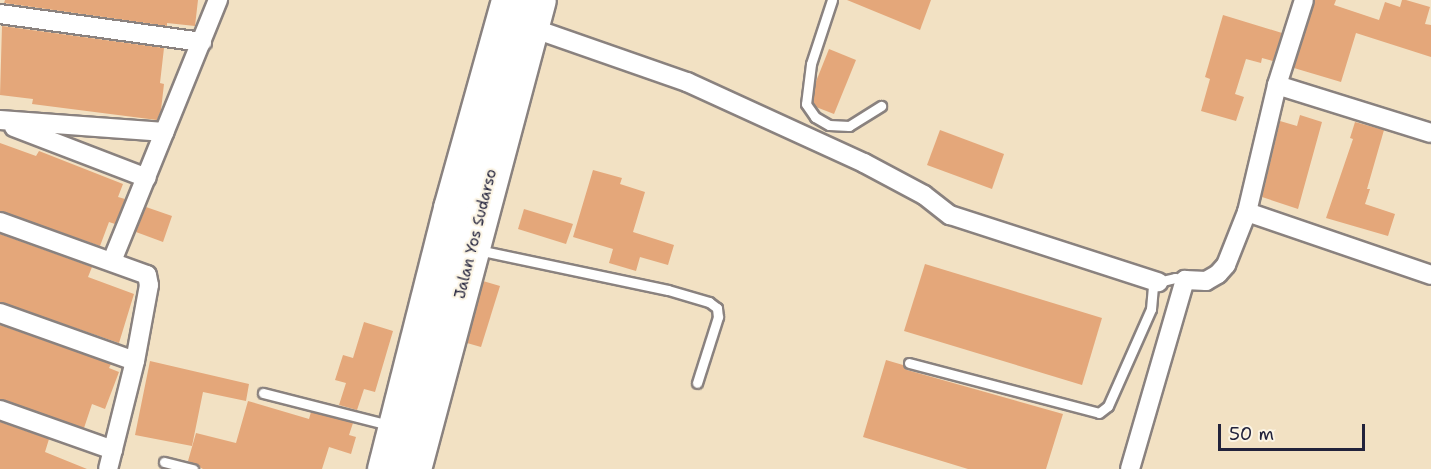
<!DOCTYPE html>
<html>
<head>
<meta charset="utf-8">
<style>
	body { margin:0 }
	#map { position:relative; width:1431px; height:469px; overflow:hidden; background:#f2e1c3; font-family:"Shantell Sans",sans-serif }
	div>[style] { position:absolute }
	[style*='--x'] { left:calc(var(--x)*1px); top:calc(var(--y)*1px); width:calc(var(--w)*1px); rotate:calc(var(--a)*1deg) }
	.building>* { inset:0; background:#e4a77a }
	.roads { filter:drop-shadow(2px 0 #8a827f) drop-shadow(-2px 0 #8a827f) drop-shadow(0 2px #8a827f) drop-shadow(0 -2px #8a827f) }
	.lane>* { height:9px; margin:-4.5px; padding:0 4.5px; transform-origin:4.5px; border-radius:4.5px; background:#fff }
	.street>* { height:18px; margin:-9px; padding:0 9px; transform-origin:9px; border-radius:9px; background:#fff }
	.highway>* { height:33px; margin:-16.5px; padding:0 16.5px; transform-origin:16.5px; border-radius:16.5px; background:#fff }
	span { translate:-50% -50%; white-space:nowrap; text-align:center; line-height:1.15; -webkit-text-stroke:4.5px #fcf5e5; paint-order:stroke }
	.street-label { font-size:15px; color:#22223b }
	.scale { position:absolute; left:1218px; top:424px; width:147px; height:27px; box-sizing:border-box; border:3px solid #22223b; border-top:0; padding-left:8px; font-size:18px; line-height:21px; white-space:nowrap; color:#22223b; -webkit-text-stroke:4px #fcf5e5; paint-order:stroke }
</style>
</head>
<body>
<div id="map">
	<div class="building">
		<i style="clip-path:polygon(5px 0,198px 0,195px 26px,167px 23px,167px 26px,4px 3px)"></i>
		<i style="clip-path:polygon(847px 0,931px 0,920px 30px)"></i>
		<i style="clip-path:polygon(1315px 0,1336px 0,1334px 5px,1379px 20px,1385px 2px,1400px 7px,1402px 0,1406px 0,1430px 7px,1425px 24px,1431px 25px,1431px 57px,1356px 33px,1341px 82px,1294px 68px)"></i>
		<i style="clip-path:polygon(1223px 15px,1282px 33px,1273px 61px,1262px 58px,1261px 63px,1246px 59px,1235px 94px,1244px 97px,1236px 121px,1201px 111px,1210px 79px,1205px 77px)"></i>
		<i style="clip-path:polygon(2px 26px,164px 48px,160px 83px,164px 84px,161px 110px,157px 120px,32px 104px,33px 99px,0 95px)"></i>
		<i style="clip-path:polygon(829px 49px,856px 60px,834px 114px,816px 107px,813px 102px,815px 84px)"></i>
		<i style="clip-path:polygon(1300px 115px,1322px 122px,1298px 209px,1262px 197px,1280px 121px,1297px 126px)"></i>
		<i style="clip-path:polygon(1355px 122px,1384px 130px,1367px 189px,1370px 189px,1365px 204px,1395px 214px,1388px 236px,1326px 218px,1353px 139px,1350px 138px)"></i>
		<i style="clip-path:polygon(940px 130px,1004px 154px,992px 189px,927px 165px)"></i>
		<i style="clip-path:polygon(0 143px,36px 156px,39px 151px,123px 184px,118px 197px,125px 199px,115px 224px,109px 222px,100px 246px,0 211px)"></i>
		<i style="clip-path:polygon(593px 170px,622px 178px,620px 184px,645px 192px,633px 232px,674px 245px,668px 265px,640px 257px,636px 271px,609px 263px,613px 249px,573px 237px)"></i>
		<i style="clip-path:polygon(146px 207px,172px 216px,163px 242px,136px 232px)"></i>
		<i style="clip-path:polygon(524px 209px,573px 224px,566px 244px,518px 229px)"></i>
		<i style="clip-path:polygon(0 234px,92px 267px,88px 277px,134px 294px,119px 343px,0 302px)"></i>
		<i style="clip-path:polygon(925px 264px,1102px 318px,1082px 385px,904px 331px)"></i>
		<i style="clip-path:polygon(483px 281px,500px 286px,481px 347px,467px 343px)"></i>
		<i style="clip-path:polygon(364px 322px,393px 331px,375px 392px,364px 389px,357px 410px,339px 405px,346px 383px,335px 380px,343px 355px,353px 358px)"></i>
		<i style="clip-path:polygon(0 325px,111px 364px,109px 368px,119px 372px,105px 409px,92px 404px,84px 428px,0 399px)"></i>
		<i style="clip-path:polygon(886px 360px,903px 365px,907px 370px,1063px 414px,1046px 469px,968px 469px,863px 437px)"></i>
		<i style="clip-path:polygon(150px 361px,249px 384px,246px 401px,203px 392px,192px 446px,135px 435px)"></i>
		<i style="clip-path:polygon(248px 401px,309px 419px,311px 412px,353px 423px,349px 435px,356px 437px,351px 454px,329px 447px,322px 469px,203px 469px,188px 461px,196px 433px,236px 443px)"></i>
		<i style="clip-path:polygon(0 422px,49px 439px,45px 452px,87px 469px,0 469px)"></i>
	</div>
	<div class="roads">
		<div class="lane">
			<i style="--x:832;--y:0;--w:67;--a:108.2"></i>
			<i style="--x:811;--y:64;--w:40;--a:97.1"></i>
			<i style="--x:806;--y:104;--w:16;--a:55"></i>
			<i style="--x:815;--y:117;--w:16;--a:30"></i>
			<i style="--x:829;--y:125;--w:20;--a:3"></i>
			<i style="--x:849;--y:126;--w:38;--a:-32"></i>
			<i style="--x:478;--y:250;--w:194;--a:11.9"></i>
			<i style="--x:668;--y:290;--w:43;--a:16.3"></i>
			<i style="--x:709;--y:302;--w:10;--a:37"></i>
			<i style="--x:717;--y:308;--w:9;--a:84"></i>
			<i style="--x:718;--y:317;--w:69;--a:107.7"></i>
			<i style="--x:909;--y:363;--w:196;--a:14.7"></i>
			<i style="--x:1099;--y:413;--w:11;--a:-38"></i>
			<i style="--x:1108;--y:406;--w:106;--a:-66.1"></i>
			<i style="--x:1151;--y:309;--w:21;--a:-85"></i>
			<i style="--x:1153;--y:288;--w:8;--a:-50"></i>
			<i style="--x:1158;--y:282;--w:17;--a:-13"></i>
			<i style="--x:1175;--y:278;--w:10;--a:11"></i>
			<i style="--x:263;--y:393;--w:130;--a:14.3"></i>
			<i style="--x:164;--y:462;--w:30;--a:14"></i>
		</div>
		<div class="street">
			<i style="--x:0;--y:14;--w:204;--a:7.9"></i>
			<i style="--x:532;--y:28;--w:164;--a:19.2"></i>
			<i style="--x:687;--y:82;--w:195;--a:24.6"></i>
			<i style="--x:864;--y:163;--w:68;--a:28.1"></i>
			<i style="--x:924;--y:195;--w:33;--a:38"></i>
			<i style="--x:950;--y:215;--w:219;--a:17.9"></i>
			<i style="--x:1277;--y:85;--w:161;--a:17.3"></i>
			<i style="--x:0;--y:120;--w:165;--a:4.2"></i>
			<i style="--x:14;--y:127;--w:142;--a:21"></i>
			<i style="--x:1247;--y:212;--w:194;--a:18.9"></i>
			<i style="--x:0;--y:222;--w:156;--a:19.8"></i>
			<i style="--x:147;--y:275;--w:10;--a:79"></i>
			<i style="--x:149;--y:285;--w:77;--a:100.4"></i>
			<i style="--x:135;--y:361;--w:111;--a:104"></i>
			<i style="--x:112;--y:261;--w:282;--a:-67.9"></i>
			<i style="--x:0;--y:313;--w:143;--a:19.6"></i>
			<i style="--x:0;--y:410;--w:120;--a:19.5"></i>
			<i style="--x:1130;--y:469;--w:197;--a:-73.8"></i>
			<i style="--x:1185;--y:280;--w:21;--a:3"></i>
			<i style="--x:1206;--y:281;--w:14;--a:-30"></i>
			<i style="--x:1218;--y:274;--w:12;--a:-48"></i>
			<i style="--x:1226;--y:265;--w:57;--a:-68.4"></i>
			<i style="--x:1247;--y:212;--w:130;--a:-76.7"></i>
			<i style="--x:1277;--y:85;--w:89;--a:-72.4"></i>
		</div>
		<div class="highway">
			<i style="--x:384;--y:469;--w:269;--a:-75.8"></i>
			<i style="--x:450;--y:208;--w:216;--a:-74.4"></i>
			<i style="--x:414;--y:469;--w:485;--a:-75.1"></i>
		</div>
	</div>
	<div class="street-label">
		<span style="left:476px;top:234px;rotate:-76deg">Jalan Yos Sudarso</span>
	</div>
	<div class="scale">50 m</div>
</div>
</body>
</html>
